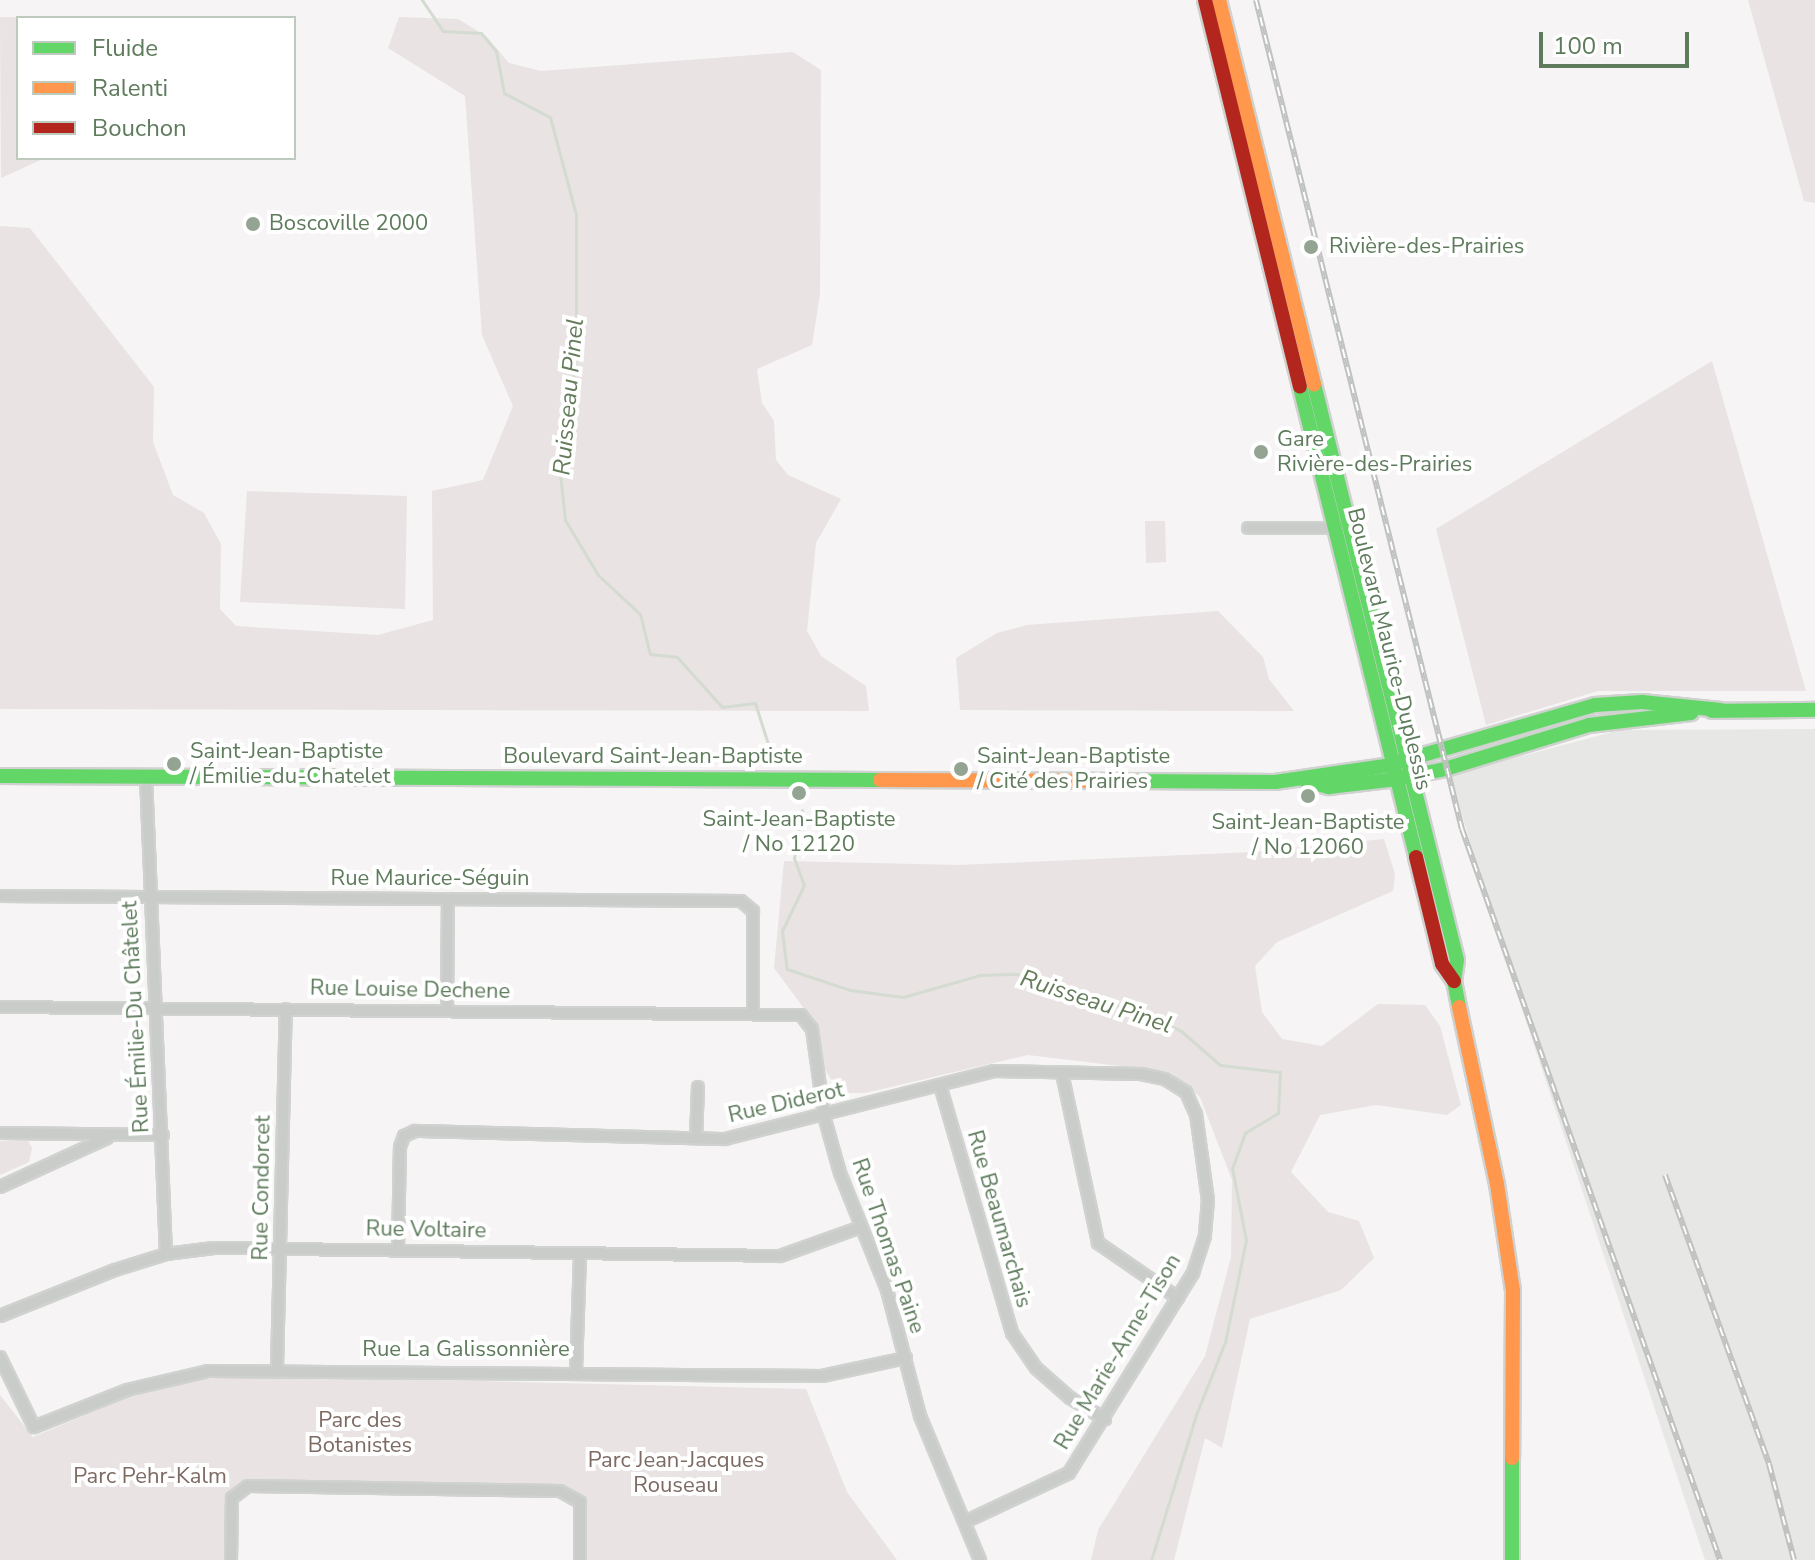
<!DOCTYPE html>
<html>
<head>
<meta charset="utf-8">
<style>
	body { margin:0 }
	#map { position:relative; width:1815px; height:1560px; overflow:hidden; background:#f6f4f5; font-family:"Nunito Sans",sans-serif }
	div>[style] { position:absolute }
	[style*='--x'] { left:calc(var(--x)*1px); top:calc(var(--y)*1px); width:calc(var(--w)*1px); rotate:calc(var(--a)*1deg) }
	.built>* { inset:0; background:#e7e7e5 }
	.green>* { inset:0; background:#e9e3e3 }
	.stream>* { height:3px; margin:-1.5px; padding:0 1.5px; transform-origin:1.5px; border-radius:1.5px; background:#d4dbd0 }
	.roads { filter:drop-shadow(2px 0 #d0d2d0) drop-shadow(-2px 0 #d0d2d0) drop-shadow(0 2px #d0d2d0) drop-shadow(0 -2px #d0d2d0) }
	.street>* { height:10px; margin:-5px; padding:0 5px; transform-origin:5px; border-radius:5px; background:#caccca }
	.fast>* { height:14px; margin:-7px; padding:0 7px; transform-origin:7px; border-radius:7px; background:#63d668 }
	.slow>* { height:14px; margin:-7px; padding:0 7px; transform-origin:7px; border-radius:7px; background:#ff974d }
	.jam>* { height:14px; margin:-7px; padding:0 7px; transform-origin:7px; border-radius:7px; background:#b3261e }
	.rail>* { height:6px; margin-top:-3px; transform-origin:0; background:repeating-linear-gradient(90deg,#fff 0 9px,#c0c2bf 0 18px); box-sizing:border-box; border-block:2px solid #c0c2bf }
	.dots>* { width:22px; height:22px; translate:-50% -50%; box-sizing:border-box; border:4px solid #fff; border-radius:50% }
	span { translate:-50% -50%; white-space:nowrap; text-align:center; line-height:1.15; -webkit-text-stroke:8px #fff; paint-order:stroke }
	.poi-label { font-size:22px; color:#5e7b5c }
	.left { translate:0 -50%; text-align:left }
	.street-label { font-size:22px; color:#5e7b5c }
	.park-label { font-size:22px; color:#7d6a63 }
	.water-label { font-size:24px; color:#647c5a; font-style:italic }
	.legend { position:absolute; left:16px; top:16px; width:280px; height:144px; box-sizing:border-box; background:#fff; border:2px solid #bfcabe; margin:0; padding:10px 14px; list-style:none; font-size:24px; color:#5e7b5c }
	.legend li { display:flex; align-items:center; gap:16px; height:40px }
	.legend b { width:40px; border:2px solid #bfcabe }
	.scale { position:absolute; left:1539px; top:32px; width:150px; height:36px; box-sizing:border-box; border:4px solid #5e7b5c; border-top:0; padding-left:10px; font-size:24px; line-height:28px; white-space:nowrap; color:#5e7b5c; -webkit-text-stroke:6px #fff; paint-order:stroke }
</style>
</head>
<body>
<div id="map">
	<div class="built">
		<i style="clip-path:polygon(1815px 729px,1815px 1560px,1705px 1560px,1504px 955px,1450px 775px,1620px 730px)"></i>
	</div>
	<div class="green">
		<i style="clip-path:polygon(1748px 0,1815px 0,1815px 203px,1804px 201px)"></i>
		<i style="clip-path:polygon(0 17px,59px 18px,18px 18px,18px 158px,45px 158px,1px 178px)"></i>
		<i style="clip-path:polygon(399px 17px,458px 19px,486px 36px,509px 63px,541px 71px,793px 52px,821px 70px,820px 294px,812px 345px,757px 369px,762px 403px,774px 421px,776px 460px,788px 475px,841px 499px,816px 543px,807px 631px,821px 656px,866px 686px,869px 711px,0 709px,0 226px,30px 228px,154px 387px,153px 442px,173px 495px,204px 513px,221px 544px,220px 609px,236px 626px,378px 635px,433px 620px,432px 491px,483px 480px,513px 406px,482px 335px,465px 96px,388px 48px)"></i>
		<i style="clip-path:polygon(1712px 361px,1806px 691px,1598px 691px,1486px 725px,1436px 529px)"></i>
		<i style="clip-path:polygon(247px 491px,407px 496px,405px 609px,240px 602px)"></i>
		<i style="clip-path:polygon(1145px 521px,1165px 521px,1166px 562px,1146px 563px)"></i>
		<i style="clip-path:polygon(1218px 611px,1263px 657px,1269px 679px,1294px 711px,960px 710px,956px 658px,997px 633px,1027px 625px)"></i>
		<i style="clip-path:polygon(1384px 839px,1395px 874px,1393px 891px,1277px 942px,1255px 966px,1262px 1012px,1282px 1039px,1322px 1046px,1378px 1004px,1425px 1005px,1440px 1026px,1461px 1105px,1447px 1115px,1376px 1105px,1320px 1115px,1291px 1172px,1328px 1212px,1359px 1221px,1374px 1258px,1341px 1290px,1250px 1319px,1222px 1448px,1205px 1438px,1174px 1560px,1091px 1560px,1098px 1530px,1205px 1356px,1231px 1257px,1232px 1180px,1200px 1097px,1170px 1072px,1028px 1055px,865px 1093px,840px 1093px,825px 1070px,812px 1019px,774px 968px,784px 861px,959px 865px,1253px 852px)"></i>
		<i style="clip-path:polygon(0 1141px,28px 1141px,32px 1148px,29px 1162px,0 1175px)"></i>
		<i style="clip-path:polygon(273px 1376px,806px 1389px,847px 1492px,897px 1560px,581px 1560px,582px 1504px,574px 1496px,248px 1486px,232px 1498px,231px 1560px,0 1560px,0 1395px,33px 1437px,126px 1398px,200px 1379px)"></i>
	</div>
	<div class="stream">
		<i style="--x:422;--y:0;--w:37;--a:56"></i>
		<i style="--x:443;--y:31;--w:38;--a:3"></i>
		<i style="--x:481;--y:33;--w:23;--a:50"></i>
		<i style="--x:496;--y:51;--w:43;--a:79.2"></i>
		<i style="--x:504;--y:93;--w:52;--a:27.6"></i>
		<i style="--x:550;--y:117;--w:101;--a:75.1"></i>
		<i style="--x:576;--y:215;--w:142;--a:90"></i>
		<i style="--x:576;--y:357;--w:118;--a:97.8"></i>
		<i style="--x:560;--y:474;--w:46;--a:83.8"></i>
		<i style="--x:565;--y:520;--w:64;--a:59"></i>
		<i style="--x:598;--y:575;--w:57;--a:42.9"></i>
		<i style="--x:640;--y:614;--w:41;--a:76"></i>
		<i style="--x:650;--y:654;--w:27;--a:6"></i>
		<i style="--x:677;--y:657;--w:67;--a:48"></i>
		<i style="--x:722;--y:707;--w:33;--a:-7"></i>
		<i style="--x:755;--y:703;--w:63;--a:72.4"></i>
		<i style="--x:802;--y:810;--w:49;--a:99.5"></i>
		<i style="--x:794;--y:858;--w:29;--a:70"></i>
		<i style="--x:804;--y:885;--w:51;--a:115.6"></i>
		<i style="--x:782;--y:931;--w:38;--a:83"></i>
		<i style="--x:787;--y:969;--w:66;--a:18.4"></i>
		<i style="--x:850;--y:990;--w:53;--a:7.5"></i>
		<i style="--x:903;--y:997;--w:80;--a:-15.9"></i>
		<i style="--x:980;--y:975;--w:36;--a:-2"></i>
		<i style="--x:1016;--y:974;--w:138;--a:17.3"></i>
		<i style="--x:1148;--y:1015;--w:37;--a:26"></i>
		<i style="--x:1181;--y:1031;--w:52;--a:41.1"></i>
		<i style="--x:1220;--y:1065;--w:60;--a:6.7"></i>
		<i style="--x:1280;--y:1072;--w:41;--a:92.8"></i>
		<i style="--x:1278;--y:1113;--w:39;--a:149"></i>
		<i style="--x:1245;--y:1133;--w:37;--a:110"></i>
		<i style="--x:1232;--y:1168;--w:73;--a:79"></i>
		<i style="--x:1246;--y:1240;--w:104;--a:101.6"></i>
		<i style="--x:1225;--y:1342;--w:79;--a:111.7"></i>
		<i style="--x:1196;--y:1415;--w:152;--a:107.2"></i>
	</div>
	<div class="roads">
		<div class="street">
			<i style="--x:1248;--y:528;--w:91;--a:0"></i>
			<i style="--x:146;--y:777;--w:477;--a:87.6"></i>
			<i style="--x:0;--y:896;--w:741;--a:0.39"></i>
			<i style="--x:741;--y:901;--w:16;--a:40"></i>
			<i style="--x:753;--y:911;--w:102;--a:90"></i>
			<i style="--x:0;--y:1007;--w:801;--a:0.57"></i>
			<i style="--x:801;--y:1015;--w:18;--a:52"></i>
			<i style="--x:812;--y:1029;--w:88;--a:82.1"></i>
			<i style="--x:824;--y:1116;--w:59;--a:74.3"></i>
			<i style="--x:840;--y:1173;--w:126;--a:68.1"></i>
			<i style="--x:887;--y:1290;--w:130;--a:75.3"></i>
			<i style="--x:920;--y:1416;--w:156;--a:67.4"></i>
			<i style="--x:447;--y:1011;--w:112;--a:-89.5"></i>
			<i style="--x:1062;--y:1073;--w:174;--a:78"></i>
			<i style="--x:1098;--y:1243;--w:97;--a:34.5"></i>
			<i style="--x:940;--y:1085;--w:258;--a:73.8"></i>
			<i style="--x:1012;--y:1333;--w:42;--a:55.6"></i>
			<i style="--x:1036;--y:1368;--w:45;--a:41.4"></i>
			<i style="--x:1070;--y:1398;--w:41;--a:31"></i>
			<i style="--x:0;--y:1133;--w:163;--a:0.7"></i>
			<i style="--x:696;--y:1138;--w:51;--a:-87.8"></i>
			<i style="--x:0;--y:1187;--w:118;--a:-24.6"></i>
			<i style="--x:398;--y:1249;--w:102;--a:-88.9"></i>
			<i style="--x:400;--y:1147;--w:12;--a:-70"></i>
			<i style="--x:404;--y:1136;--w:12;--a:-24"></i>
			<i style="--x:415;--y:1131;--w:310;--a:1.5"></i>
			<i style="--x:725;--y:1139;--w:277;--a:-14.2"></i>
			<i style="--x:994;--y:1071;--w:147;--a:1.2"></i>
			<i style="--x:1141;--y:1074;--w:25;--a:12"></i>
			<i style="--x:1165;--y:1079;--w:25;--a:32"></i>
			<i style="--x:1186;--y:1092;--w:24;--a:66"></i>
			<i style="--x:1196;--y:1114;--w:87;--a:82.1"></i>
			<i style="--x:1208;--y:1200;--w:36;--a:95"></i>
			<i style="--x:1205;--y:1236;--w:39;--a:108"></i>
			<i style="--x:1193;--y:1273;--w:235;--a:121.8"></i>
			<i style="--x:1069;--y:1473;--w:115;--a:154.8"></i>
			<i style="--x:0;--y:1316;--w:124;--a:-21.8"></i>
			<i style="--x:115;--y:1270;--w:53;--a:-17.4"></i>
			<i style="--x:166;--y:1254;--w:48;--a:-7.1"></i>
			<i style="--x:214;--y:1248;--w:566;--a:0.81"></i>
			<i style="--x:780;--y:1256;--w:83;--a:-19.7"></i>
			<i style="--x:0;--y:1357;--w:78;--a:64.1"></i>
			<i style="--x:34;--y:1427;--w:100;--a:-21.7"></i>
			<i style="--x:127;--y:1390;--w:83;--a:-13.2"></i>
			<i style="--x:208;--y:1371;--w:614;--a:0.47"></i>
			<i style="--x:822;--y:1376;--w:86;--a:-12.1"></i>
			<i style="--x:277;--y:1368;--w:359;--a:-88.6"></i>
			<i style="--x:576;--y:1370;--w:117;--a:-88"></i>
			<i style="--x:231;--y:1560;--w:62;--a:-89.1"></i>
			<i style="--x:232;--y:1498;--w:20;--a:-37"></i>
			<i style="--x:248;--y:1486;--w:312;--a:0.9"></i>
			<i style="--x:560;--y:1491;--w:23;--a:29"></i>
			<i style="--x:580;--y:1502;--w:58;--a:90"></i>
		</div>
		<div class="fast">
			<i style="--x:1314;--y:384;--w:593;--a:76.06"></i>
			<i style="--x:1457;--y:960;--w:21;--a:98"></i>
			<i style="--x:1454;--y:981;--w:26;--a:79"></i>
			<i style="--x:1300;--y:387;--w:484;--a:76.1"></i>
			<i style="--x:1712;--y:711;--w:103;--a:-0.6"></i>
			<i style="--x:0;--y:776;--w:880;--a:0.26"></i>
			<i style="--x:1135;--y:781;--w:140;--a:0.4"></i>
			<i style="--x:1275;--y:782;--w:111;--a:-8.3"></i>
			<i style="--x:1385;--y:766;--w:219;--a:-16.2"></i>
			<i style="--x:1595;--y:705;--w:47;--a:-3.7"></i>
			<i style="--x:1642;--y:702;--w:79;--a:5.8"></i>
			<i style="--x:1306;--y:781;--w:24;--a:15"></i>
			<i style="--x:1329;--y:787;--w:60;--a:-6.7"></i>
			<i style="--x:1389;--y:780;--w:57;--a:-11.1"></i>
			<i style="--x:1445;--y:769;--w:151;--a:-17"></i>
			<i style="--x:1589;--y:725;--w:103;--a:-6.7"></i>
			<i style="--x:1512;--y:1560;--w:102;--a:-90"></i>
		</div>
		<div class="slow">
			<i style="--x:1219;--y:0;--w:396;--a:76.1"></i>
			<i style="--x:880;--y:780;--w:255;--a:0.2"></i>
			<i style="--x:1459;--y:1007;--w:181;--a:77.9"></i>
			<i style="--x:1497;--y:1184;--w:108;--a:81.5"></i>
			<i style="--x:1513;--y:1291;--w:167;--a:90.3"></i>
		</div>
		<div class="jam">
			<i style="--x:1205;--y:0;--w:398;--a:76.2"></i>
			<i style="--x:1416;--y:857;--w:110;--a:76.3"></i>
			<i style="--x:1442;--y:964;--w:21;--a:55"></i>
		</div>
	</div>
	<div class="rail">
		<i style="--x:1256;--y:0;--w:854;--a:76.05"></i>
		<i style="--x:1462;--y:829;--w:775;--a:70.56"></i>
		<i style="--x:1665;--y:1175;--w:307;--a:70.2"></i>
		<i style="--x:1769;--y:1464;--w:99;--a:75.4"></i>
	</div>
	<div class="dots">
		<i style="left:253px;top:224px;background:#93a592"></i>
		<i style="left:1311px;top:247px;background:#93a592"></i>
		<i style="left:1261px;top:452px;background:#93a592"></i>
		<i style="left:174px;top:764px;background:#93a592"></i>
		<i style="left:961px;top:769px;background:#93a592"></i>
		<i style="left:799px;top:793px;background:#93a592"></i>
		<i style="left:1308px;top:796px;background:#93a592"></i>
	</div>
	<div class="poi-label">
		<span class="left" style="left:269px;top:224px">Boscoville 2000</span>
		<span class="left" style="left:1329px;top:247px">Rivière-des-Prairies</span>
		<span class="left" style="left:1277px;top:452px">Gare<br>Rivière-des-Prairies</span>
		<span class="left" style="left:190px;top:764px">Saint-Jean-Baptiste<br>/ Émilie-du-Chatelet</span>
		<span class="left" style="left:977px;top:769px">Saint-Jean-Baptiste<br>/ Cité des Prairies</span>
		<span style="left:799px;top:832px">Saint-Jean-Baptiste<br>/ No 12120</span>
		<span style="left:1308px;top:835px">Saint-Jean-Baptiste<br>/ No 12060</span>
	</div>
	<div class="street-label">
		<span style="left:1389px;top:649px;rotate:76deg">Boulevard Maurice-Duplessis</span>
		<span style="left:653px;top:757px">Boulevard Saint-Jean-Baptiste</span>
		<span style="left:430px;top:879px">Rue Maurice-Séguin</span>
		<span style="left:410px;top:990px;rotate:1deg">Rue Louise Dechene</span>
		<span style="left:136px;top:1017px;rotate:-93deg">Rue Émilie-Du Châtelet</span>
		<span style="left:786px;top:1103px;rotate:-13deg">Rue Diderot</span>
		<span style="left:262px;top:1188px;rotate:-89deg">Rue Condorcet</span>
		<span style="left:999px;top:1219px;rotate:74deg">Rue Beaumarchais</span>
		<span style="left:426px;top:1230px;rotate:1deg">Rue Voltaire</span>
		<span style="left:888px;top:1246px;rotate:71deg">Rue Thomas Paine</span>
		<span style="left:466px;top:1350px">Rue La Galissonnière</span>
		<span style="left:1118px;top:1352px;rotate:-59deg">Rue Marie-Anne-Tison</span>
	</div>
	<div class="park-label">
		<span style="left:360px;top:1433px">Parc des<br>Botanistes</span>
		<span style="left:676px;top:1473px">Parc Jean-Jacques<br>Rouseau</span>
		<span style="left:150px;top:1477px">Parc Pehr-Kalm</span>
	</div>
	<div class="water-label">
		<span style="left:569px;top:397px;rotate:-85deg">Ruisseau Pinel</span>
		<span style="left:1096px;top:1002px;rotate:18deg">Ruisseau Pinel</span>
	</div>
	<ul class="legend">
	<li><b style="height:10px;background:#63d668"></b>Fluide</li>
	<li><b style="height:10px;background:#ff974d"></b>Ralenti</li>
	<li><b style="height:10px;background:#b3261e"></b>Bouchon</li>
	</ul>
	<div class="scale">100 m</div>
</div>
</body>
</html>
